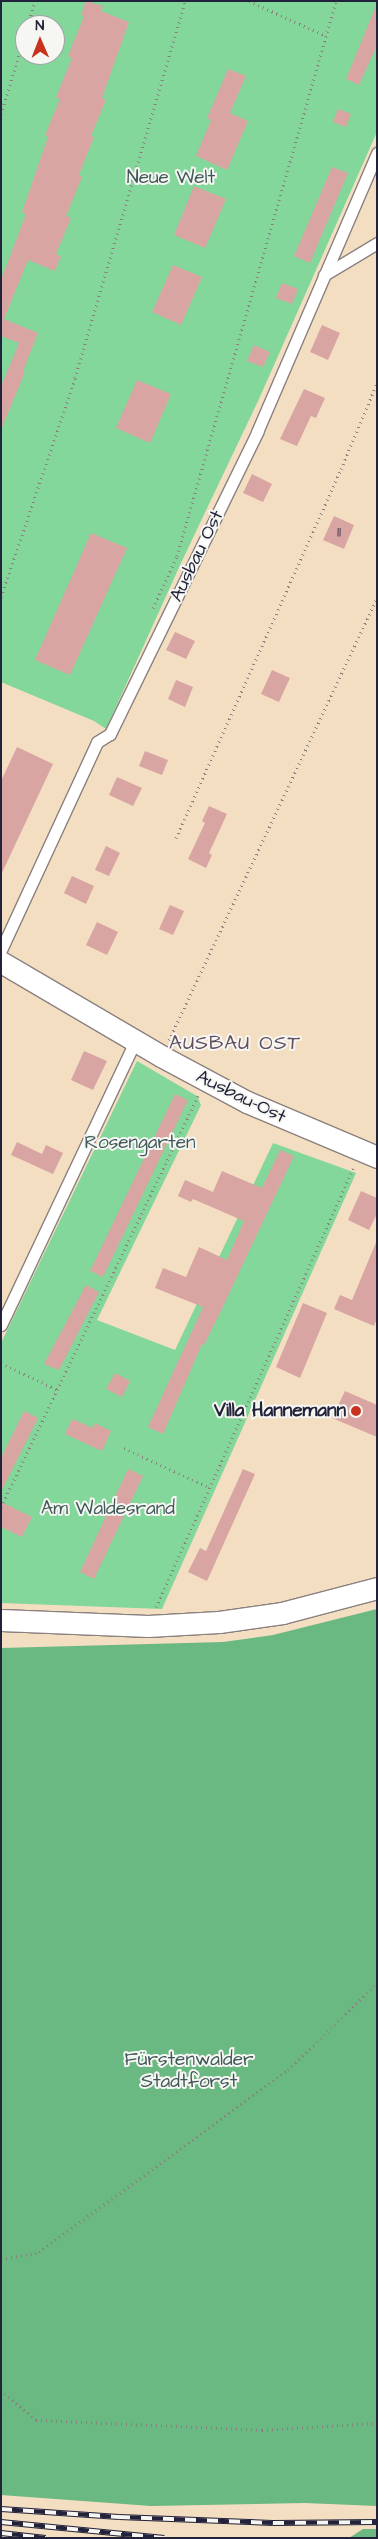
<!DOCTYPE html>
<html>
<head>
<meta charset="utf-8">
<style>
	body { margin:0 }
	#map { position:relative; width:378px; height:2539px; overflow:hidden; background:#f3dec2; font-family:"Architects Daughter",sans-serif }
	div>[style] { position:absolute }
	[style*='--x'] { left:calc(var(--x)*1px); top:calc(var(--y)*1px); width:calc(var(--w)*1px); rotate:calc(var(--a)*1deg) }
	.green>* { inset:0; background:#83d79a }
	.forest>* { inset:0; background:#6ab882 }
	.building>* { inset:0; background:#d8a5a3 }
	.path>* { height:3px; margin-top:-1.5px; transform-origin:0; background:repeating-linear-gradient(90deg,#8a807e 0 1px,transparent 0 5px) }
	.roads { filter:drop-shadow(1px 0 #8a807e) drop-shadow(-1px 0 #8a807e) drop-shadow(0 1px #8a807e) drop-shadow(0 -1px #8a807e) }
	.service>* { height:11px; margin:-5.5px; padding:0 5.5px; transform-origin:5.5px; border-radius:5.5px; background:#fff }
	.minor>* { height:21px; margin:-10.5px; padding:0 10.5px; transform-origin:10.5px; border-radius:10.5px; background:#fff }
	.rail>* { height:5.5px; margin-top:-2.75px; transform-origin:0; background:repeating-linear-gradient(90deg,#f6f6f2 0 11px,#22223b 0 22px); box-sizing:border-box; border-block:1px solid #22223b }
	.dots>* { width:14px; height:14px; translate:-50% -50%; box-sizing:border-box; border:2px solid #f6f6f2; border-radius:50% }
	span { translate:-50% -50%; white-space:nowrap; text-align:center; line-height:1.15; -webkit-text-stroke:4px #f6f6f2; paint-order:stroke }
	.number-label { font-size:16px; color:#504355 }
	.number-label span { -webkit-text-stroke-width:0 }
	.park-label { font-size:19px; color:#3f5858 }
	.street-label { font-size:19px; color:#22223b }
	.poi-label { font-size:19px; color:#22223b; font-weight:700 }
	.right { translate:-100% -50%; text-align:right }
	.neighbourhood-label { font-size:20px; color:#62505f; letter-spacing:1px }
	.frame { position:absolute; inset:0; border:2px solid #22223b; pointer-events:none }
	.north { position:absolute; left:15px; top:15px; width:50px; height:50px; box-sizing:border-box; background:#f6f6f2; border:1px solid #a1a1a9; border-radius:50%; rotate:359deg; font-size:14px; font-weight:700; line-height:20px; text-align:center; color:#22223b }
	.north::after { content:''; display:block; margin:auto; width:18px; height:22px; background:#c8321e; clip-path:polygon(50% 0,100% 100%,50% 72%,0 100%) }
</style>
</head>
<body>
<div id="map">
	<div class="green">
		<i style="clip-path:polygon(evenodd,1px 1px,377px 1px,377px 132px,259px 399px,181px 563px,106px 729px,94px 721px,1px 682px,1px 1px,25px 25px,55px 25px,55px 55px,25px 55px,25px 25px)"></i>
		<i style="clip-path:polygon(137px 1061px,197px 1096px,201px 1105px,97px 1320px,175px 1350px,273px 1143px,356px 1173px,162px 1609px,1px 1603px,1px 1343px)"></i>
	</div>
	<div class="forest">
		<i style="clip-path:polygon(377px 1609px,377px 2506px,305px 2503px,151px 2506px,1px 2495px,1px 1648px,223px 1642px,273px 1635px)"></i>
		<i style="clip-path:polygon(363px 2529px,377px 2529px,377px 2538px,349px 2538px)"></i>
	</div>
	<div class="building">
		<i style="clip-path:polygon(86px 1px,103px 6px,101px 11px,129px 22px,102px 98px,106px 100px,91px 136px,94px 137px,79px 175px,82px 177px,66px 216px,71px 218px,56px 254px,61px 256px,55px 271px,28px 260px,4px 319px,38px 333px,23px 371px,25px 372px,1px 430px,1px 386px,19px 343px,1px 336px,1px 280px,26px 214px,22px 212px,48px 137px,45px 135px,60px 99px,56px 97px,72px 58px,68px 56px,84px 16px,81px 15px)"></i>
		<i style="clip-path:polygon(376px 6px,377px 45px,359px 85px,346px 79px)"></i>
		<i style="clip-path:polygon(228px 69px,246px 76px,230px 113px,248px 121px,227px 170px,196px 156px,211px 120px,207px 118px)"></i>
		<i style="clip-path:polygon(338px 109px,351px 114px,346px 127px,333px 122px)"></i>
		<i style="clip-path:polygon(332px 167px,348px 173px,310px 263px,294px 256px)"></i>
		<i style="clip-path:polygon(194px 186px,226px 199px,205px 248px,174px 235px)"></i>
		<i style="clip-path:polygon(173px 265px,202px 277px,181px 325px,152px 312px)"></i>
		<i style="clip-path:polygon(282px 283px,298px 289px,292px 304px,276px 298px)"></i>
		<i style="clip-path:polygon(322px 325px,340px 333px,328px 360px,310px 352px)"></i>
		<i style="clip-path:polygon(254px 345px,270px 352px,263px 367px,247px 361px)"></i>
		<i style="clip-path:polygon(137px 380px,171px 394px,150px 443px,116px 428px)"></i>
		<i style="clip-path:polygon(304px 389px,325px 398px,316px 418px,311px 416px,297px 446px,280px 439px)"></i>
		<i style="clip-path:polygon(252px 474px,272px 484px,263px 502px,243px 493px)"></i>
		<i style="clip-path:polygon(334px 516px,354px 525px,344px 549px,323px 540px)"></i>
		<i style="clip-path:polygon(91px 533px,127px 548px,70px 675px,35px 660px)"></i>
		<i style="clip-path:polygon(175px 632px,195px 641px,186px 659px,166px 650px)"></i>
		<i style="clip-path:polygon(272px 670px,290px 678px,279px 702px,261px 694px)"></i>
		<i style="clip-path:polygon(176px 680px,193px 687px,185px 707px,168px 699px)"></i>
		<i style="clip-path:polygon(17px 747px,53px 764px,1px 875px,1px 781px)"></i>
		<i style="clip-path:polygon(145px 751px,168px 760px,162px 775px,139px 766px)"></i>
		<i style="clip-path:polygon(117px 777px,142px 788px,133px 806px,109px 795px)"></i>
		<i style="clip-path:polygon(209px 806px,227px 814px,209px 853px,212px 855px,206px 868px,188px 859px,205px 823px,202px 821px)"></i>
		<i style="clip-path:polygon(106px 846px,120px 853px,109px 876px,95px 870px)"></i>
		<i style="clip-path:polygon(72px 876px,94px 886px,86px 904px,64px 893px)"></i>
		<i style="clip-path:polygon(170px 905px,184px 911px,173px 935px,159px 929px)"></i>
		<i style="clip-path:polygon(97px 922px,118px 932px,107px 955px,86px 945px)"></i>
		<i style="clip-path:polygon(84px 1051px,107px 1061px,93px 1090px,71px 1080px)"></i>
		<i style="clip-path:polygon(175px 1094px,188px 1100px,103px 1277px,90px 1271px)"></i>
		<i style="clip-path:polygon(17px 1142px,42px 1154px,46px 1145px,63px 1153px,53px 1174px,11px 1155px)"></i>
		<i style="clip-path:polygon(280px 1150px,294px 1156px,218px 1317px,204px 1345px,202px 1344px,163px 1434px,148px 1427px,203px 1307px,155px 1288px,163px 1268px,186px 1277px,199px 1247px,227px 1260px,244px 1221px,193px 1199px,191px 1202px,178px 1196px,185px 1180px,213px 1192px,222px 1171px,262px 1188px)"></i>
		<i style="clip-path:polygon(361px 1191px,377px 1198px,377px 1214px,369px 1230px,348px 1220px)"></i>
		<i style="clip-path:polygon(377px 1240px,377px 1318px,374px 1326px,334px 1309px,340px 1295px,352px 1300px)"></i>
		<i style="clip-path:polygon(86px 1285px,99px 1292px,59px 1370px,44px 1364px)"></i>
		<i style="clip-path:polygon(303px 1303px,327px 1313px,300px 1378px,276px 1367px)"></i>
		<i style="clip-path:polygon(115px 1373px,130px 1381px,122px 1397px,106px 1389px)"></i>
		<i style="clip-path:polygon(345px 1391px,377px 1405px,377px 1437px,332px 1418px)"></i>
		<i style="clip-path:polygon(24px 1411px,38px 1418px,1px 1492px,1px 1458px)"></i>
		<i style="clip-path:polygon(72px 1419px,93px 1428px,95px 1423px,111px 1431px,102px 1451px,65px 1434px)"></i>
		<i style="clip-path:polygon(128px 1469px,143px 1476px,94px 1579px,80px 1572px)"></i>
		<i style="clip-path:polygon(243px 1469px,255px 1474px,207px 1581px,188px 1572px,200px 1548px,206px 1551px)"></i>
		<i style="clip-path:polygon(1px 1502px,32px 1517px,22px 1537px,1px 1527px)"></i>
	</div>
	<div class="path">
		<i style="--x:249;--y:1;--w:85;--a:24.4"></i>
		<i style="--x:28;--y:25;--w:25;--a:-74"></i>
		<i style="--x:1;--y:114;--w:83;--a:-73.1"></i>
		<i style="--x:1;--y:597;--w:231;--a:-71.3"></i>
		<i style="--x:75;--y:378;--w:393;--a:-73.7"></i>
		<i style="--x:153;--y:608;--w:57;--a:-65.2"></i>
		<i style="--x:177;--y:556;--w:577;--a:-74.01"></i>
		<i style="--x:176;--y:838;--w:404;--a:-65.9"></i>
		<i style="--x:341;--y:469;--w:93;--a:-67.3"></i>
		<i style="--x:169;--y:1040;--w:489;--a:-64.8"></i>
		<i style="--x:1;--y:1363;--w:63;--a:25.3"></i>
		<i style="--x:124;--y:1448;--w:95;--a:24.9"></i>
		<i style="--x:1;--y:1507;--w:456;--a:-64.4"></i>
		<i style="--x:156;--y:1607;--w:481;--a:-65.8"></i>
		<i style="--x:1;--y:2259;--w:39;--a:-10"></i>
		<i style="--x:39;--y:2252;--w:308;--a:-36.2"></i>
		<i style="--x:288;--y:2070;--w:124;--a:-44.3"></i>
		<i style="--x:1;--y:2390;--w:46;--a:40.6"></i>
		<i style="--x:36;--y:2420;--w:226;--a:2.5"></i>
		<i style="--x:262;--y:2430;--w:115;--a:-3.5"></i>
	</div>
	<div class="roads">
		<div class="service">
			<i style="--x:324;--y:275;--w:62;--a:-31.1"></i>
			<i style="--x:1;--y:950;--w:229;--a:-65.2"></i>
			<i style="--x:97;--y:742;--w:15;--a:-32"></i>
			<i style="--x:110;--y:734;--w:336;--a:-64"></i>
			<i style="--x:257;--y:432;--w:304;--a:-66.7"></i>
			<i style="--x:1;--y:1325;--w:314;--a:-64.7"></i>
		</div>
		<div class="minor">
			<i style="--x:1;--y:962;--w:186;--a:30.4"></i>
			<i style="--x:161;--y:1056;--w:98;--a:28.1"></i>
			<i style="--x:247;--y:1102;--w:141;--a:22.9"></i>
			<i style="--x:1;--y:1620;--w:147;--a:2.3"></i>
			<i style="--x:148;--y:1626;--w:71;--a:-3.2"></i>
			<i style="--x:219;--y:1622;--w:64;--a:-8.1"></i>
			<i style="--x:282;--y:1613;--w:98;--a:-14.7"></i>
		</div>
	</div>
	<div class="rail">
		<i style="--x:1;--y:2509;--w:118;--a:3.9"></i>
		<i style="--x:119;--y:2517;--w:154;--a:2.2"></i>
		<i style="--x:273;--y:2523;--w:104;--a:-0.6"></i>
		<i style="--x:1;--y:2522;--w:164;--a:5.6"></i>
		<i style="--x:1;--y:2533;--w:45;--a:6.3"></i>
	</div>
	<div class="dots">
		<i style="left:356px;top:1411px;background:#c8321e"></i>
	</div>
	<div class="number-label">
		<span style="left:339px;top:532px">11</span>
	</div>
	<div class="park-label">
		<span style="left:171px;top:178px">Neue Welt</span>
		<span style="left:140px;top:1143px">Rosengarten</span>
		<span style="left:108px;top:1509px">Am Waldesrand</span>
		<span style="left:189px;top:2071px">Fürstenwalder<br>Stadtforst</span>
	</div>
	<div class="street-label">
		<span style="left:197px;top:556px;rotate:-64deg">Ausbau Ost</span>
		<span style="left:241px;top:1097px;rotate:26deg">Ausbau-Ost</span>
	</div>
	<div class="poi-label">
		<span class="right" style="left:346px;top:1411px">Villa Hannemann</span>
	</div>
	<div class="neighbourhood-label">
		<span style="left:235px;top:1043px">AUSBAU OST</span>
	</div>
	<div class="frame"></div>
	<div class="north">N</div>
</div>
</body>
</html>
